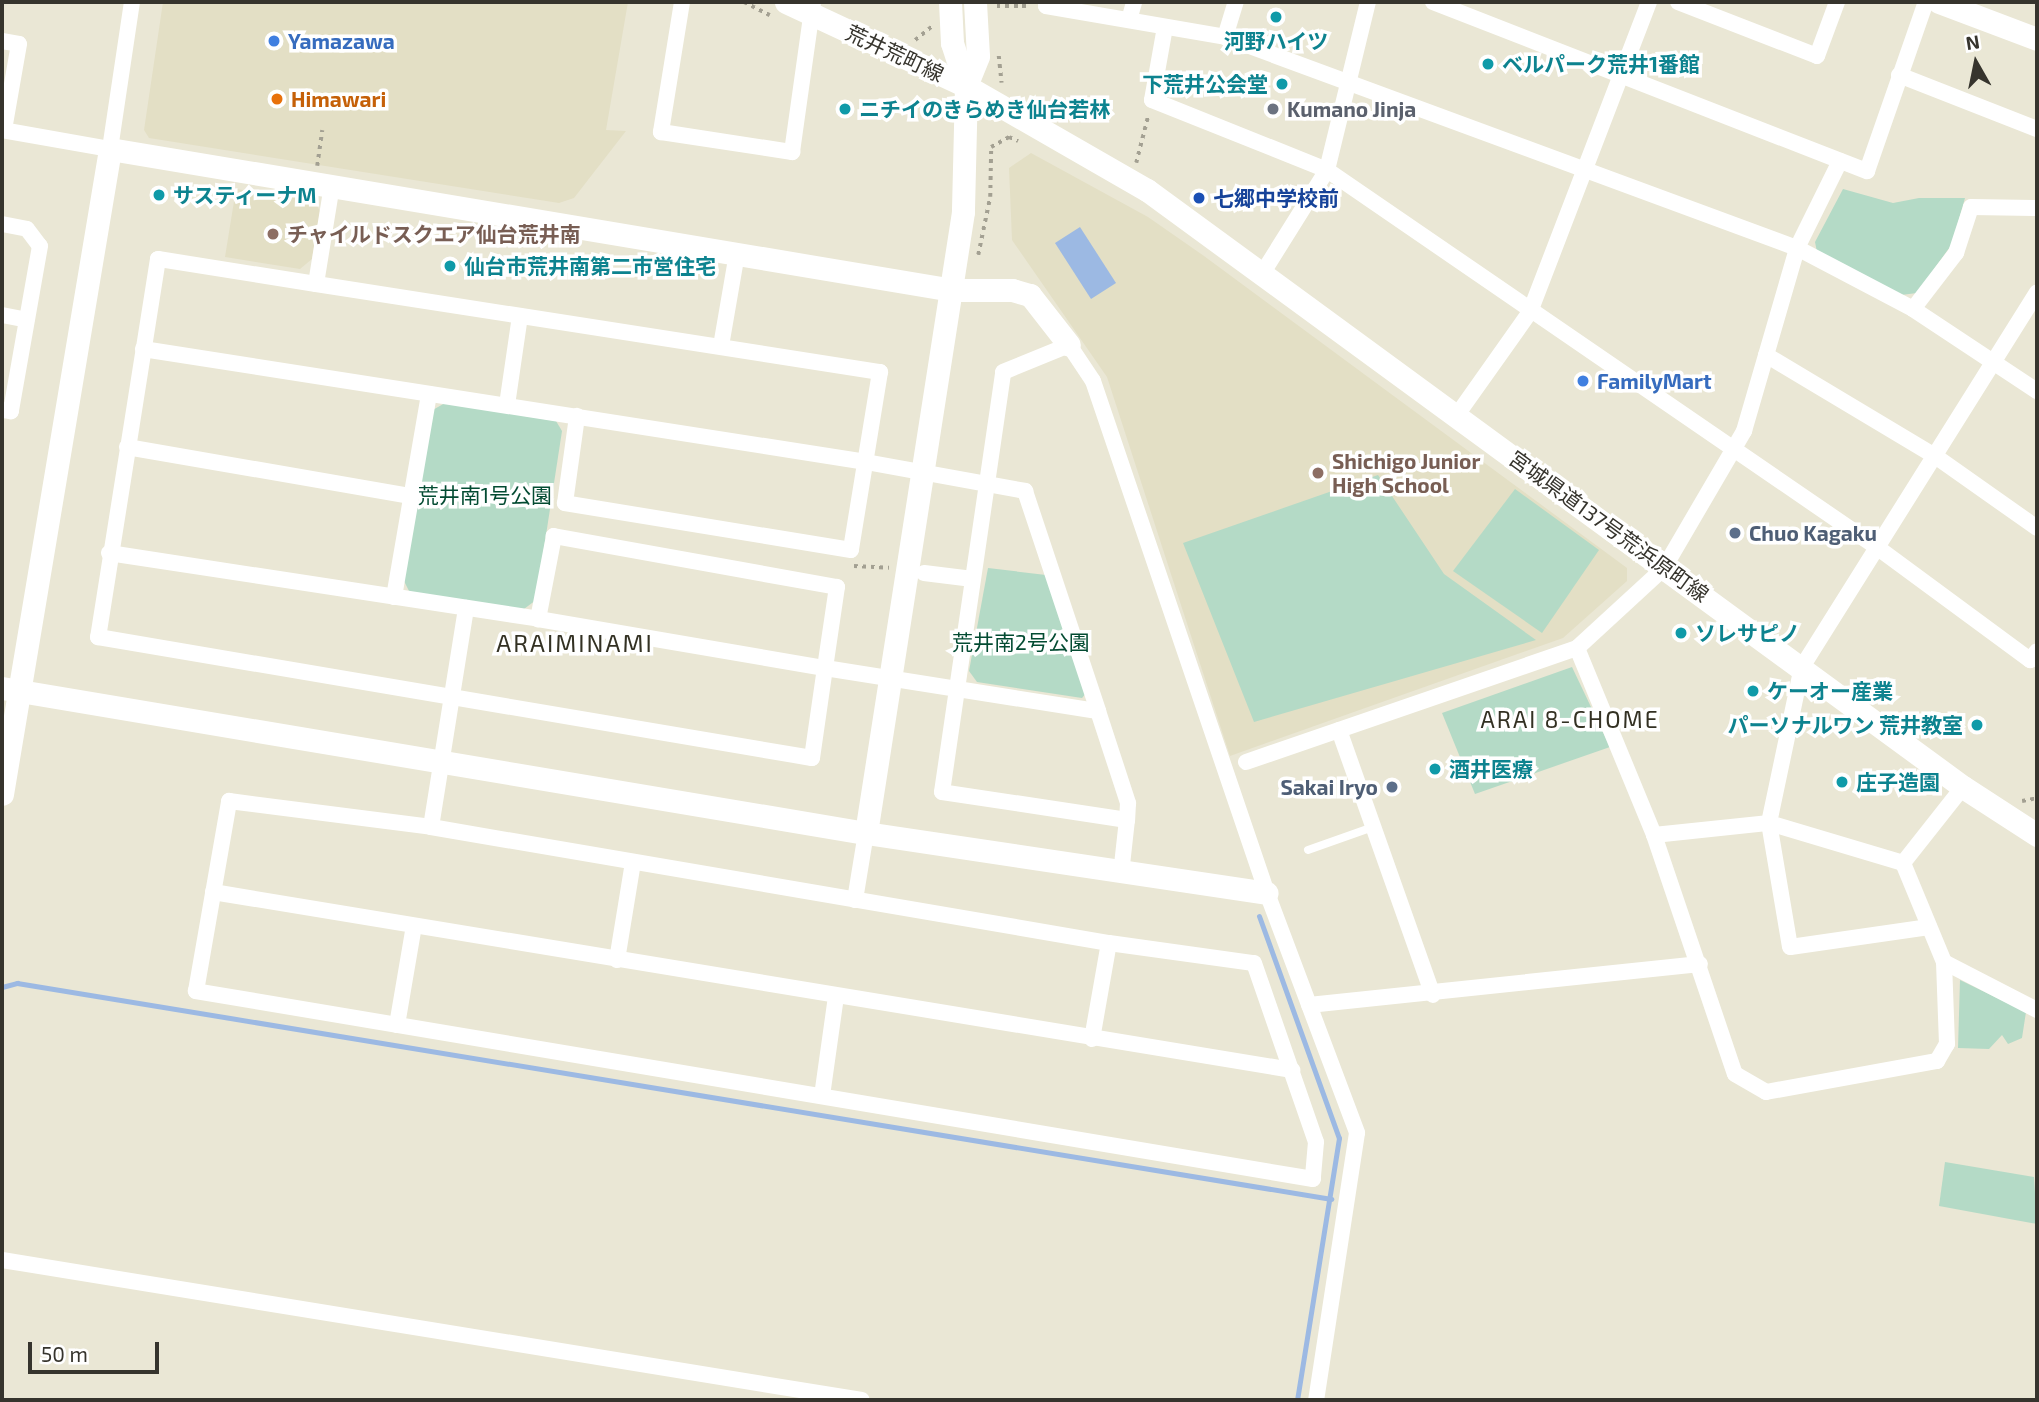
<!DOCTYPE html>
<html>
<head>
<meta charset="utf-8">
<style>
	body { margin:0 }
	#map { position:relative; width:2039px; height:1402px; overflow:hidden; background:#eae7d5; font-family:"Exo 2","Noto Sans JP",sans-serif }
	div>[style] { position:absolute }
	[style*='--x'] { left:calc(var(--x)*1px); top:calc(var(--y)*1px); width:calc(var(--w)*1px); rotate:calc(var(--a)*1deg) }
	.built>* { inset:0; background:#e3dfc5 }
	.green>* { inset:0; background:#b4dac6 }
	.water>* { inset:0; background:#9cb9e3 }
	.stream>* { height:5px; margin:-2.5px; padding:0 2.5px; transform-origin:2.5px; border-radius:2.5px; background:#9cb9e3 }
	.path>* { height:3.5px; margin-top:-1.75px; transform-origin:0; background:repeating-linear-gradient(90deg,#a3a092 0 3.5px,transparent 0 8.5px) }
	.lane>* { height:8px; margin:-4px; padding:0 4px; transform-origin:4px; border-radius:4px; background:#fff }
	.street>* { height:16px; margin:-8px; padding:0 8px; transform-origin:8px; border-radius:8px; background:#fff }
	.secondary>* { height:23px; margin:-11.5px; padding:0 11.5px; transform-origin:11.5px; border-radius:11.5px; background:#fff }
	.dots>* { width:19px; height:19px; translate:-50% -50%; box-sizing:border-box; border:4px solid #fff; border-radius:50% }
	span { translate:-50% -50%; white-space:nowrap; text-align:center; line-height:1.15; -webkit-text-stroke:7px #fff; paint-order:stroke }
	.shop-label { font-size:21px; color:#366cbe; font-weight:700 }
	.left { translate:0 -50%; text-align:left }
	.culture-label { font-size:21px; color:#0d838f; font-weight:700 }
	.right { translate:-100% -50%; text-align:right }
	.street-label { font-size:21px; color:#36342d }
	.food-label { font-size:21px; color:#c56008; font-weight:700 }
	.worship-label { font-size:21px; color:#5b616d; font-weight:700 }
	.transit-label { font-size:21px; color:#164399; font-weight:700 }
	.education-label { font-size:21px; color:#785e54; font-weight:700 }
	.park-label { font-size:21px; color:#034b32 }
	.service-label { font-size:21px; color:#4e5e75; font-weight:700 }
	.neighbourhood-label { font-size:23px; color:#333123; letter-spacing:2px }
	.quarter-label { font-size:24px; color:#333123; letter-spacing:2px }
	.frame { position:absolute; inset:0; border:4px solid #36342d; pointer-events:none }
	.north { position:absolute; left:1941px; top:28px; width:70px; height:70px; -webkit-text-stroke:5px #fff; paint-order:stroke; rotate:351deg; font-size:19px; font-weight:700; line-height:28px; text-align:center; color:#36342d }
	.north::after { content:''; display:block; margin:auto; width:24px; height:32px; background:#36342d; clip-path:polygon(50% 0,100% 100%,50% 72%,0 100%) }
	.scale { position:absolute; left:28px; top:1342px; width:131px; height:32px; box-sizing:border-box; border:4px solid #36342d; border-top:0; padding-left:9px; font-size:21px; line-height:24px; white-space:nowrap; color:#36342d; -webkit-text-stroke:5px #fff; paint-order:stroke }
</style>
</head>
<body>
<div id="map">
	<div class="built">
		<i style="clip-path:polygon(163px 2px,628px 2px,606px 130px,626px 131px,574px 198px,559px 203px,149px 138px,144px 130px)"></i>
		<i style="clip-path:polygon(1031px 153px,1148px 217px,1204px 256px,1627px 568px,1627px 581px,1563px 638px,1230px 756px,1107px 377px,1012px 240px,1009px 168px)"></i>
		<i style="clip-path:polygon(236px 189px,314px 201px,320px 211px,312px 259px,300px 269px,225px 257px)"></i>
	</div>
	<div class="green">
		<i style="clip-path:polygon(1843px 189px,1893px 203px,1919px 198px,1965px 198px,1952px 244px,1917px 293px,1901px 295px,1817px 252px,1815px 242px)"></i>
		<i style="clip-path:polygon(445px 403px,556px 421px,562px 431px,536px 600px,524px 609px,411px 595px,404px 581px,431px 411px)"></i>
		<i style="clip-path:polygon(1378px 475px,1444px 574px,1536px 640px,1254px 722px,1183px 543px)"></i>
		<i style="clip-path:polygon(1515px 489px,1599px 550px,1542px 633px,1453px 571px)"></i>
		<i style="clip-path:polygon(988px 568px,1046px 575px,1088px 691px,1082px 698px,977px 682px,969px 671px)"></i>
		<i style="clip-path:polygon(1572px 667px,1610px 747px,1475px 794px,1442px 713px)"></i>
		<i style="clip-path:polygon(1960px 980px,2026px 1012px,2022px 1038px,2008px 1044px,2002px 1035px,1989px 1049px,1958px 1048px)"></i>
		<i style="clip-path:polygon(1945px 1162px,2034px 1177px,2037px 1224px,1939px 1206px)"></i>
	</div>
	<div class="water">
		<i style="clip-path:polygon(1080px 227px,1116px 283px,1091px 299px,1055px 243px)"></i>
	</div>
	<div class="stream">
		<i style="--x:1259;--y:916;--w:236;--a:70.2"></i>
		<i style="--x:1339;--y:1138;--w:265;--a:99.1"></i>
		<i style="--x:2;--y:987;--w:16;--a:-15"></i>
		<i style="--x:17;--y:983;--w:1332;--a:9.33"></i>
	</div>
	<div class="path">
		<i style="--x:744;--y:2;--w:29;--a:27"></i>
		<i style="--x:997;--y:6;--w:33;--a:0"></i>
		<i style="--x:915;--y:40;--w:21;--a:-39"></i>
		<i style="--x:999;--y:56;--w:27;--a:84"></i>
		<i style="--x:1136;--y:163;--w:49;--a:-75.7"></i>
		<i style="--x:317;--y:166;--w:36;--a:-82"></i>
		<i style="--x:978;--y:255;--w:59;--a:-78.3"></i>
		<i style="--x:990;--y:197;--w:50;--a:-88.9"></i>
		<i style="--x:991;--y:147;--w:21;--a:-29"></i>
		<i style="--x:1009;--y:137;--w:10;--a:24"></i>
		<i style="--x:854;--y:566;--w:35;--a:3"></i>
		<i style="--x:2022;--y:801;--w:15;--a:-11"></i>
	</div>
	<div class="lane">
		<i style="--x:1308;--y:850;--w:69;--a:-19.5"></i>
	</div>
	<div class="street">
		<i style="--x:682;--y:2;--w:132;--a:99.2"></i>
		<i style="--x:661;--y:132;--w:133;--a:8.7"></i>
		<i style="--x:792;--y:152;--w:151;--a:-82"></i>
		<i style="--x:1047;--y:2;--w:4;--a:104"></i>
		<i style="--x:1046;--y:6;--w:182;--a:9.8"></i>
		<i style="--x:1225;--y:37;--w:610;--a:20.25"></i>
		<i style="--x:1797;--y:248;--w:131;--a:27.7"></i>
		<i style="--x:1913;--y:309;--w:149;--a:33.5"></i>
		<i style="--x:1433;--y:2;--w:466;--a:21.3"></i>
		<i style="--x:1867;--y:171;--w:179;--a:-70.8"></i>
		<i style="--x:1678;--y:2;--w:149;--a:21.2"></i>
		<i style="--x:1817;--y:56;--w:58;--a:-69.7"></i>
		<i style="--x:1129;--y:20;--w:19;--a:-74"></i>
		<i style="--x:1165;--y:27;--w:74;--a:100.1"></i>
		<i style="--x:1152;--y:100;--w:188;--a:21.8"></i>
		<i style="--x:1327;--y:170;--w:668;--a:34.45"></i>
		<i style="--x:1878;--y:548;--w:189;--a:36.4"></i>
		<i style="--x:2030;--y:660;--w:11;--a:-52"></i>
		<i style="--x:1225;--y:37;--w:37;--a:-73"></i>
		<i style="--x:2;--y:41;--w:17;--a:10"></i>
		<i style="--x:19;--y:44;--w:87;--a:99.9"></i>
		<i style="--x:1899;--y:75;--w:148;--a:21.4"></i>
		<i style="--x:2;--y:130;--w:110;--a:10"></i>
		<i style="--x:110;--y:149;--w:149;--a:-81.5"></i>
		<i style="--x:332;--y:185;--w:100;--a:99.2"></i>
		<i style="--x:316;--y:284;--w:160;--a:-171"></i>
		<i style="--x:158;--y:259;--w:383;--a:99"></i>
		<i style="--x:98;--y:637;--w:724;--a:9.62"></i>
		<i style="--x:812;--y:758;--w:91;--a:-81.8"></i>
		<i style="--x:825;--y:668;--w:82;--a:-81.6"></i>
		<i style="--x:837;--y:587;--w:288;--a:-169.8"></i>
		<i style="--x:554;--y:536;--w:85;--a:100.9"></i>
		<i style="--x:538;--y:619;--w:291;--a:9.7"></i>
		<i style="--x:825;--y:668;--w:276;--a:9"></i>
		<i style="--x:1098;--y:711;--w:97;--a:71.9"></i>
		<i style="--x:1128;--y:803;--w:17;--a:93"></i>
		<i style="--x:2;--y:224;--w:25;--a:11"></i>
		<i style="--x:27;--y:229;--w:21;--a:53"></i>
		<i style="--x:40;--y:246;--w:168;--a:100"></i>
		<i style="--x:11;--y:411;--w:9;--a:-174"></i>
		<i style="--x:1262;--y:274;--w:123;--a:-58"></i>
		<i style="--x:1327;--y:170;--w:173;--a:-76.3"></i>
		<i style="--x:316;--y:284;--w:571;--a:8.87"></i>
		<i style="--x:880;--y:372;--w:180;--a:99.3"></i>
		<i style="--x:851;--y:550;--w:290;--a:-170.7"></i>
		<i style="--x:565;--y:503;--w:88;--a:-82.1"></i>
		<i style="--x:1913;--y:309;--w:71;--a:-52.5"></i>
		<i style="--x:1956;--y:253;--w:48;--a:-71.9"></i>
		<i style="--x:1971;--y:207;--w:66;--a:0.9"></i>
		<i style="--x:2;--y:315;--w:25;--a:11"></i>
		<i style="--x:721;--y:346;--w:94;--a:-80.2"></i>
		<i style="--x:143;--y:349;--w:732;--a:8.88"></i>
		<i style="--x:866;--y:462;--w:162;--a:10.3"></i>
		<i style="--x:1025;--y:491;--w:232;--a:71.6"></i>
		<i style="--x:1766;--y:355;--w:197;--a:30.9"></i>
		<i style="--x:1935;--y:456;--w:125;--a:35.2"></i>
		<i style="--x:507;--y:405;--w:90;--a:-81.7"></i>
		<i style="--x:1457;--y:415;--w:126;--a:-54.7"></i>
		<i style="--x:1530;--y:312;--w:332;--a:-69"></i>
		<i style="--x:127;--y:447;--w:288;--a:9.8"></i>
		<i style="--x:109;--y:553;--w:434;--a:8.7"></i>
		<i style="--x:924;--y:573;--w:49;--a:7"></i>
		<i style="--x:394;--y:597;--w:206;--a:-80.2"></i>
		<i style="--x:1577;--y:648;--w:202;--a:67.6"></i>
		<i style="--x:1654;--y:835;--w:252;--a:71.3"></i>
		<i style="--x:1735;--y:1074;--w:36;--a:30"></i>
		<i style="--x:1766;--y:1092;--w:174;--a:-10.3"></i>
		<i style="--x:1937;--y:1061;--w:20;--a:-60"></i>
		<i style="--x:1947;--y:1044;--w:82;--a:-92.1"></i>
		<i style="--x:1339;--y:730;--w:281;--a:70.5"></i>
		<i style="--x:1246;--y:762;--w:350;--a:-19"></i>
		<i style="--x:1577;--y:648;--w:118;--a:-42.6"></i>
		<i style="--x:1664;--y:568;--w:159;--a:-59.7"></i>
		<i style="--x:1744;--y:431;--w:191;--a:-73.8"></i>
		<i style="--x:1797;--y:248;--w:97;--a:-63.7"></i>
		<i style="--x:1963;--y:787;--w:97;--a:128.3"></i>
		<i style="--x:1903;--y:863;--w:107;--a:67.5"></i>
		<i style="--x:1944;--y:962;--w:105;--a:27.3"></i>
		<i style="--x:431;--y:827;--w:688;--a:9.71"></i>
		<i style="--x:1109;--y:943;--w:146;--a:7.9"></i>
		<i style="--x:1254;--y:963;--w:189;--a:70.9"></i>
		<i style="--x:1316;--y:1142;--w:37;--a:95"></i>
		<i style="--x:1313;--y:1179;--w:1133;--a:-170.45"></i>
		<i style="--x:196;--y:991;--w:193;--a:-80.1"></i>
		<i style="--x:229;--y:801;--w:204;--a:7.3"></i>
		<i style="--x:431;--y:827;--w:222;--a:-80.9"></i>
		<i style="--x:1654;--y:835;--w:116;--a:-6"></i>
		<i style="--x:1769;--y:823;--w:140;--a:16.6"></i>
		<i style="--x:1121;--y:874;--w:54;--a:-83.7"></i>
		<i style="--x:1127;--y:820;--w:187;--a:-171.4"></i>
		<i style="--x:942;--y:792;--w:424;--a:-81.7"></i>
		<i style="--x:1003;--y:372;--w:71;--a:-22.2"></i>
		<i style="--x:1069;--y:345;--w:43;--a:56.3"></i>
		<i style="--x:1093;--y:381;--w:541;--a:71.23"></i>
		<i style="--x:1267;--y:893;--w:256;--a:69.4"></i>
		<i style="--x:1357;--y:1133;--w:270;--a:98.7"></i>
		<i style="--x:213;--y:892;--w:1094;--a:9.37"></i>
		<i style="--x:855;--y:900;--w:68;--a:-80.7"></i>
		<i style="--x:1929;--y:927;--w:140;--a:171.8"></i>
		<i style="--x:1790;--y:947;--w:126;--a:-99.6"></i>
		<i style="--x:1769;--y:823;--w:159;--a:-78.1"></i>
		<i style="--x:1802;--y:667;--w:442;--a:-57.9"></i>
		<i style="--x:617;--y:960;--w:99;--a:-80.7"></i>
		<i style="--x:1309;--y:1005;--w:393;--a:-6"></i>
		<i style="--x:397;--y:1025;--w:100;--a:-80.3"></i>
		<i style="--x:1092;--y:1039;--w:97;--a:-80"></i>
		<i style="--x:822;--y:1096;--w:101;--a:-82"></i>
		<i style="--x:2;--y:1260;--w:871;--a:9.25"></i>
	</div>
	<div class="secondary">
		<i style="--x:786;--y:2;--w:199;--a:25"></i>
		<i style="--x:966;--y:86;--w:209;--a:29.9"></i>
		<i style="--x:1147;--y:190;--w:1011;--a:36.19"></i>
		<i style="--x:1963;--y:787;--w:88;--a:33"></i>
		<i style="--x:950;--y:2;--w:41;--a:87.2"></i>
		<i style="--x:952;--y:43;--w:45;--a:72"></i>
		<i style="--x:966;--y:86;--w:126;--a:91.4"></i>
		<i style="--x:963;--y:212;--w:629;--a:98.88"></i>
		<i style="--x:866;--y:833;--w:405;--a:8.5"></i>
		<i style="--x:1939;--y:2;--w:105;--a:20.7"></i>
		<i style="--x:966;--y:86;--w:32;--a:-68"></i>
		<i style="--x:978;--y:56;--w:54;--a:-93.2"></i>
		<i style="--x:2;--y:688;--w:876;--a:9.53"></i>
		<i style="--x:2;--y:794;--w:654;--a:-80.49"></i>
		<i style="--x:110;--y:149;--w:855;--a:9.5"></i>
		<i style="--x:953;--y:290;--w:59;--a:0"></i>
		<i style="--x:1012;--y:290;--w:19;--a:16"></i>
		<i style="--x:1030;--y:295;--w:63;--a:52"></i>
	</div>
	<div class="dots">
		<i style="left:1276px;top:17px;background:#0f9aa8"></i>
		<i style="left:274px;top:41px;background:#3f7fe0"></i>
		<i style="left:1488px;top:64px;background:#0f9aa8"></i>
		<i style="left:1282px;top:84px;background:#0f9aa8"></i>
		<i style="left:277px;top:99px;background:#e8710a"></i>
		<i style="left:845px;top:109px;background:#0f9aa8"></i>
		<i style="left:1273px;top:109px;background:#6b7280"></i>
		<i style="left:159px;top:195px;background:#0f9aa8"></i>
		<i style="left:1199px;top:198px;background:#1a4fb4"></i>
		<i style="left:273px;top:234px;background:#8d6e63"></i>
		<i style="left:450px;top:266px;background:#0f9aa8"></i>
		<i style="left:1583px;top:381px;background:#3f7fe0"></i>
		<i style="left:1318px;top:473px;background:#8d6e63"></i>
		<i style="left:1735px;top:533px;background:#5c6f8a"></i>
		<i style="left:1681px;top:633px;background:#0f9aa8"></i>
		<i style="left:1753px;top:691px;background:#0f9aa8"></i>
		<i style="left:1977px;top:725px;background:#0f9aa8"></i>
		<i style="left:1435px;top:769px;background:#0f9aa8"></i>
		<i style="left:1842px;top:782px;background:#0f9aa8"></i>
		<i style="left:1392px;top:787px;background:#5c6f8a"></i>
	</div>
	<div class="shop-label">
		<span class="left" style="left:288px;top:41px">Yamazawa</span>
		<span class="left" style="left:1597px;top:381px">FamilyMart</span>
	</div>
	<div class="culture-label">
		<span style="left:1276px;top:41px">河野ハイツ</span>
		<span class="left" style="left:1502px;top:64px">ベルパーク荒井1番館</span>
		<span class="right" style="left:1268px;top:84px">下荒井公会堂</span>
		<span class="left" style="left:859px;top:109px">ニチイのきらめき仙台若林</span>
		<span class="left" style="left:173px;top:195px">サスティーナM</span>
		<span class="left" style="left:464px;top:266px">仙台市荒井南第二市営住宅</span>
		<span class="left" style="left:1695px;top:633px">ソレサピノ</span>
		<span class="left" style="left:1767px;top:691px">ケーオー産業</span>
		<span class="right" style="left:1963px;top:725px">パーソナルワン 荒井教室</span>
		<span class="left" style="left:1449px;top:769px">酒井医療</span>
		<span class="left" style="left:1856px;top:782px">庄子造園</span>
	</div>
	<div class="street-label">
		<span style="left:895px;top:53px;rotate:25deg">荒井荒町線</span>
		<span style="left:1609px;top:526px;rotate:36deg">宮城県道137号荒浜原町線</span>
	</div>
	<div class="food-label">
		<span class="left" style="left:291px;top:99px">Himawari</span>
	</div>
	<div class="worship-label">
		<span class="left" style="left:1287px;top:109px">Kumano Jinja</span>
	</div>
	<div class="transit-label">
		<span class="left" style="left:1213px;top:198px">七郷中学校前</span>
	</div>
	<div class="education-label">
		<span class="left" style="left:287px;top:234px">チャイルドスクエア仙台荒井南</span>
		<span class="left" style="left:1332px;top:473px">Shichigo Junior<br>High School</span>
	</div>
	<div class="park-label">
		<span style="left:485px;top:495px">荒井南1号公園</span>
		<span style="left:1021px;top:642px">荒井南2号公園</span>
	</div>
	<div class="service-label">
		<span class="left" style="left:1749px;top:533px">Chuo Kagaku</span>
		<span class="right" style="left:1378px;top:787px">Sakai Iryo</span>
	</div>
	<div class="neighbourhood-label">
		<span style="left:1570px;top:719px">ARAI 8-CHOME</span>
	</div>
	<div class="quarter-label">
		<span style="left:575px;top:643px">ARAIMINAMI</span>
	</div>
	<div class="frame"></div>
	<div class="north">N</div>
	<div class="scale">50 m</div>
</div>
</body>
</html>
